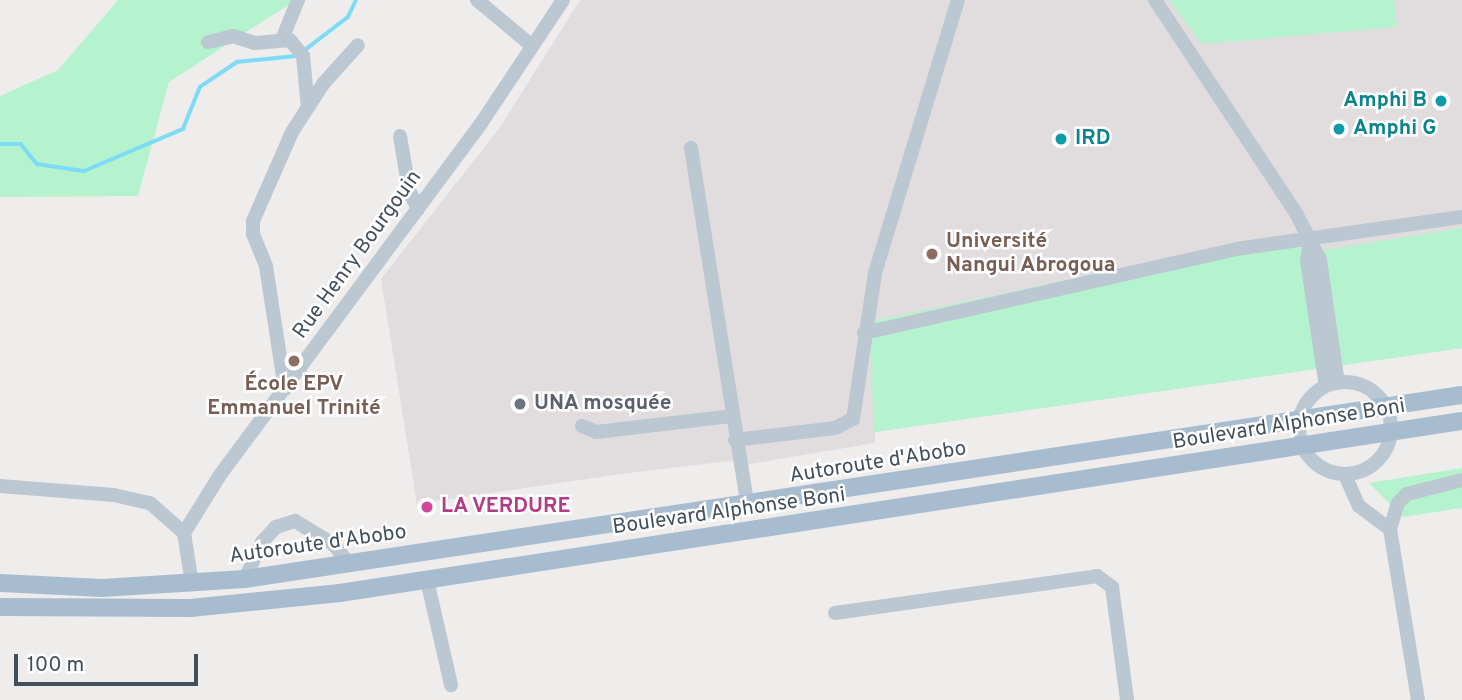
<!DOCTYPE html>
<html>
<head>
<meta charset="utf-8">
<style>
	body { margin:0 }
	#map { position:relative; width:1462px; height:700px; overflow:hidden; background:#efecec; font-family:Overpass,sans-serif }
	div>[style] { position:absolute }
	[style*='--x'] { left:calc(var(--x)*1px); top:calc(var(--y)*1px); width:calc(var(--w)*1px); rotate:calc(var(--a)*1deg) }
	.education>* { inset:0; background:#e1ddde }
	.green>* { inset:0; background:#b4f3cd }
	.stream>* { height:3.5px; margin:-1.75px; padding:0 1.75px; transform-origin:1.75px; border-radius:1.75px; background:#7cdcf5 }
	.minor>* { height:14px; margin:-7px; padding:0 7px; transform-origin:7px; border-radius:7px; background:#bbc7d1 }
	.minor>.ring { margin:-7px; padding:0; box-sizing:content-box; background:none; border:14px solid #bbc7d1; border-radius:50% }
	.major>* { height:18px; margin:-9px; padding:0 9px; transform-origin:9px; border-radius:9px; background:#a8bccf }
	.dots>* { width:19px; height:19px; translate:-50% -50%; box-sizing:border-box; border:4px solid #fff; border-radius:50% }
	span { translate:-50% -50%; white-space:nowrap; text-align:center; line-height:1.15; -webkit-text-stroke:5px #fff; paint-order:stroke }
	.culture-label { font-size:21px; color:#0d838f; font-weight:700 }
	.right { translate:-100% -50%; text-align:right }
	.left { translate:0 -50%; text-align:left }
	.education-label { font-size:21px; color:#785e54; font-weight:700 }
	.street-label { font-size:21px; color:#43505c }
	.worship-label { font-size:21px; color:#5b616d; font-weight:700 }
	.hotel-label { font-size:21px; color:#b23c85; font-weight:700 }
	.scale { position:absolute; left:14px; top:654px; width:184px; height:32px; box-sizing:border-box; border:4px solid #43505c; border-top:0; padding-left:9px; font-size:21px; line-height:24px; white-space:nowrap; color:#43505c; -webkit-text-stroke:5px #fff; paint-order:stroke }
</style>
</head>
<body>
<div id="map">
	<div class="education">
		<i style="clip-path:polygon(580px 0,1462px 0,1462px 348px,875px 432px,875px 443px,744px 465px,737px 460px,621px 474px,417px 504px,381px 279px,501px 126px)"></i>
	</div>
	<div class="green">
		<i style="clip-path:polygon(118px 0,296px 0,169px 82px,138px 196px,0 197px,0 96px,58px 70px)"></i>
		<i style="clip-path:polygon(1169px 0,1394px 0,1397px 27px,1202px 44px)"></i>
		<i style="clip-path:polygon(1462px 228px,1462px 348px,874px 432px,869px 322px,1234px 244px,1323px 250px)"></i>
		<i style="clip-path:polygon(1462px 468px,1462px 508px,1403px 517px,1369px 483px)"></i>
	</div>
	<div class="stream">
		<i style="--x:305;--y:50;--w:54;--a:-37.5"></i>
		<i style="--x:348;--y:17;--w:19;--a:-65"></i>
		<i style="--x:0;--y:144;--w:21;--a:0"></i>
		<i style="--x:21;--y:144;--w:26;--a:51"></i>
		<i style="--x:37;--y:164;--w:48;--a:8.5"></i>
		<i style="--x:84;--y:171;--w:108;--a:-23"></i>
		<i style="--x:183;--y:129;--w:45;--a:-68"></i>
		<i style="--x:200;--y:87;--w:45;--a:-34"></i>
		<i style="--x:237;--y:62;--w:59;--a:-5.8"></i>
	</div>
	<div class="minor">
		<i style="--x:477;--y:0;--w:70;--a:39.8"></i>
		<i style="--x:1155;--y:0;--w:255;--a:56.5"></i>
		<i style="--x:1296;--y:213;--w:53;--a:62.9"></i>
		<i style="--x:1320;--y:260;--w:124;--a:81.7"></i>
		<i style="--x:283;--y:37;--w:40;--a:-68"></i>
		<i style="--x:208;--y:42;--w:26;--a:-13"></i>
		<i style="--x:233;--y:36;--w:23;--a:18"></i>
		<i style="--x:255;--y:43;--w:35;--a:-5"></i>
		<i style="--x:290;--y:40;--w:21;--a:51"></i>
		<i style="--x:303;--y:56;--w:51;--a:84.4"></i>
		<i style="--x:400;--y:136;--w:55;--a:80.5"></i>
		<i style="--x:409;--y:190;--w:21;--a:65"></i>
		<i style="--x:691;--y:148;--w:363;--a:81"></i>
		<i style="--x:1310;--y:240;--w:21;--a:98"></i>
		<i style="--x:1307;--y:261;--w:126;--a:81.4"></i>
		<i style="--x:864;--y:333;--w:381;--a:-12.7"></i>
		<i style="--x:1236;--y:249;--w:228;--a:-8.1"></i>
		<i class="ring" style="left:1299px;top:382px;width:78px;height:78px"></i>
		<i style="--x:285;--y:389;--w:124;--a:-98.8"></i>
		<i style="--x:266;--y:266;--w:35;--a:-112"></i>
		<i style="--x:253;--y:234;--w:13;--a:-90"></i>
		<i style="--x:253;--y:221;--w:97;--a:-66.3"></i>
		<i style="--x:292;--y:132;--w:57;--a:-57.1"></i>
		<i style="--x:323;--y:84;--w:52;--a:-48.1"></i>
		<i style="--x:582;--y:426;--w:15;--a:23"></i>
		<i style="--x:596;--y:432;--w:138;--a:-6.7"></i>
		<i style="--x:735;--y:440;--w:101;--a:-6.8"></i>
		<i style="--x:835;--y:428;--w:20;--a:-27"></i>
		<i style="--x:853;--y:419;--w:148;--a:-81.4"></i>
		<i style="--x:875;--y:273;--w:285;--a:-73.1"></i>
		<i style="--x:1345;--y:475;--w:34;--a:66"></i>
		<i style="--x:1359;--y:506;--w:39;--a:37"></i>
		<i style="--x:0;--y:486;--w:114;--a:4.5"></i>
		<i style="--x:114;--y:495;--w:37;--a:13"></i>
		<i style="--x:150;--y:503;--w:45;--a:41.4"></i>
		<i style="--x:184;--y:533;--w:52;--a:81.1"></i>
		<i style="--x:184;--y:533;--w:68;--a:-58.2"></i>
		<i style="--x:220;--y:475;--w:436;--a:-53.4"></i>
		<i style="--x:480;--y:125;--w:150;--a:-56.4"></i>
		<i style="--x:245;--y:579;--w:41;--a:-65.3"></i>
		<i style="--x:262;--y:542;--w:21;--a:-47"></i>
		<i style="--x:276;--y:527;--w:20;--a:-18"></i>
		<i style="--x:295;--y:521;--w:44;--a:31.2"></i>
		<i style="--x:333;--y:544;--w:26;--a:50"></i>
		<i style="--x:427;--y:580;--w:108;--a:77.1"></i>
		<i style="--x:835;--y:613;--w:265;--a:-8"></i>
		<i style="--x:1097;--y:576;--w:19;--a:36"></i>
		<i style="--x:1112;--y:587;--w:114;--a:82.4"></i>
		<i style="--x:1418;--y:700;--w:173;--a:-99.3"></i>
		<i style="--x:1390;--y:529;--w:27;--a:-73"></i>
		<i style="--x:1398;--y:503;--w:13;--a:-45"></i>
		<i style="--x:1407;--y:494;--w:57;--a:-14.3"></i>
	</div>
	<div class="major">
		<i style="--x:0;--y:583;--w:102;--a:2.8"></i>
		<i style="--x:102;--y:588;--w:143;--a:-3.6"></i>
		<i style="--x:245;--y:579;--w:1231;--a:-8.6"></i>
		<i style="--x:0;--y:607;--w:190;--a:0.3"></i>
		<i style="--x:190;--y:608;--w:151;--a:-5.7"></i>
		<i style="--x:340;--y:593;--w:1135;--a:-8.72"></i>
	</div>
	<div class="dots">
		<i style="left:1441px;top:101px;background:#0f9aa8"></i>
		<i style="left:1339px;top:129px;background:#0f9aa8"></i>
		<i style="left:1061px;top:139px;background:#0f9aa8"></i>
		<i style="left:932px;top:254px;background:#8d6e63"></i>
		<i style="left:294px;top:361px;background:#8d6e63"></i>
		<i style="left:520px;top:404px;background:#6b7280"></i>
		<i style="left:427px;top:507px;background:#d1479c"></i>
	</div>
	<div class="culture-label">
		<span class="right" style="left:1427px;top:101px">Amphi B</span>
		<span class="left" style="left:1353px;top:129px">Amphi G</span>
		<span class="left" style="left:1075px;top:139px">IRD</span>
	</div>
	<div class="education-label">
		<span class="left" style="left:946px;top:254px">Université<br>Nangui Abrogoua</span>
		<span style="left:294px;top:397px">École EPV<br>Emmanuel Trinité</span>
	</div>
	<div class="street-label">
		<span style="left:358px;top:255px;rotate:-54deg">Rue Henry Bourgouin</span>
		<span style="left:1289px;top:425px;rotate:-9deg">Boulevard Alphonse Boni</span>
		<span style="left:878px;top:463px;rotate:-9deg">Autoroute d'Abobo</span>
		<span style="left:729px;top:512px;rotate:-8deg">Boulevard Alphonse Boni</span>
		<span style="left:318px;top:545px;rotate:-8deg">Autoroute d'Abobo</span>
	</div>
	<div class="worship-label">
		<span class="left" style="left:534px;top:404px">UNA mosquée</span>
	</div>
	<div class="hotel-label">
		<span class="left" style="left:441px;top:507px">LA VERDURE</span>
	</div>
	<div class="scale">100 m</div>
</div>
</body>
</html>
